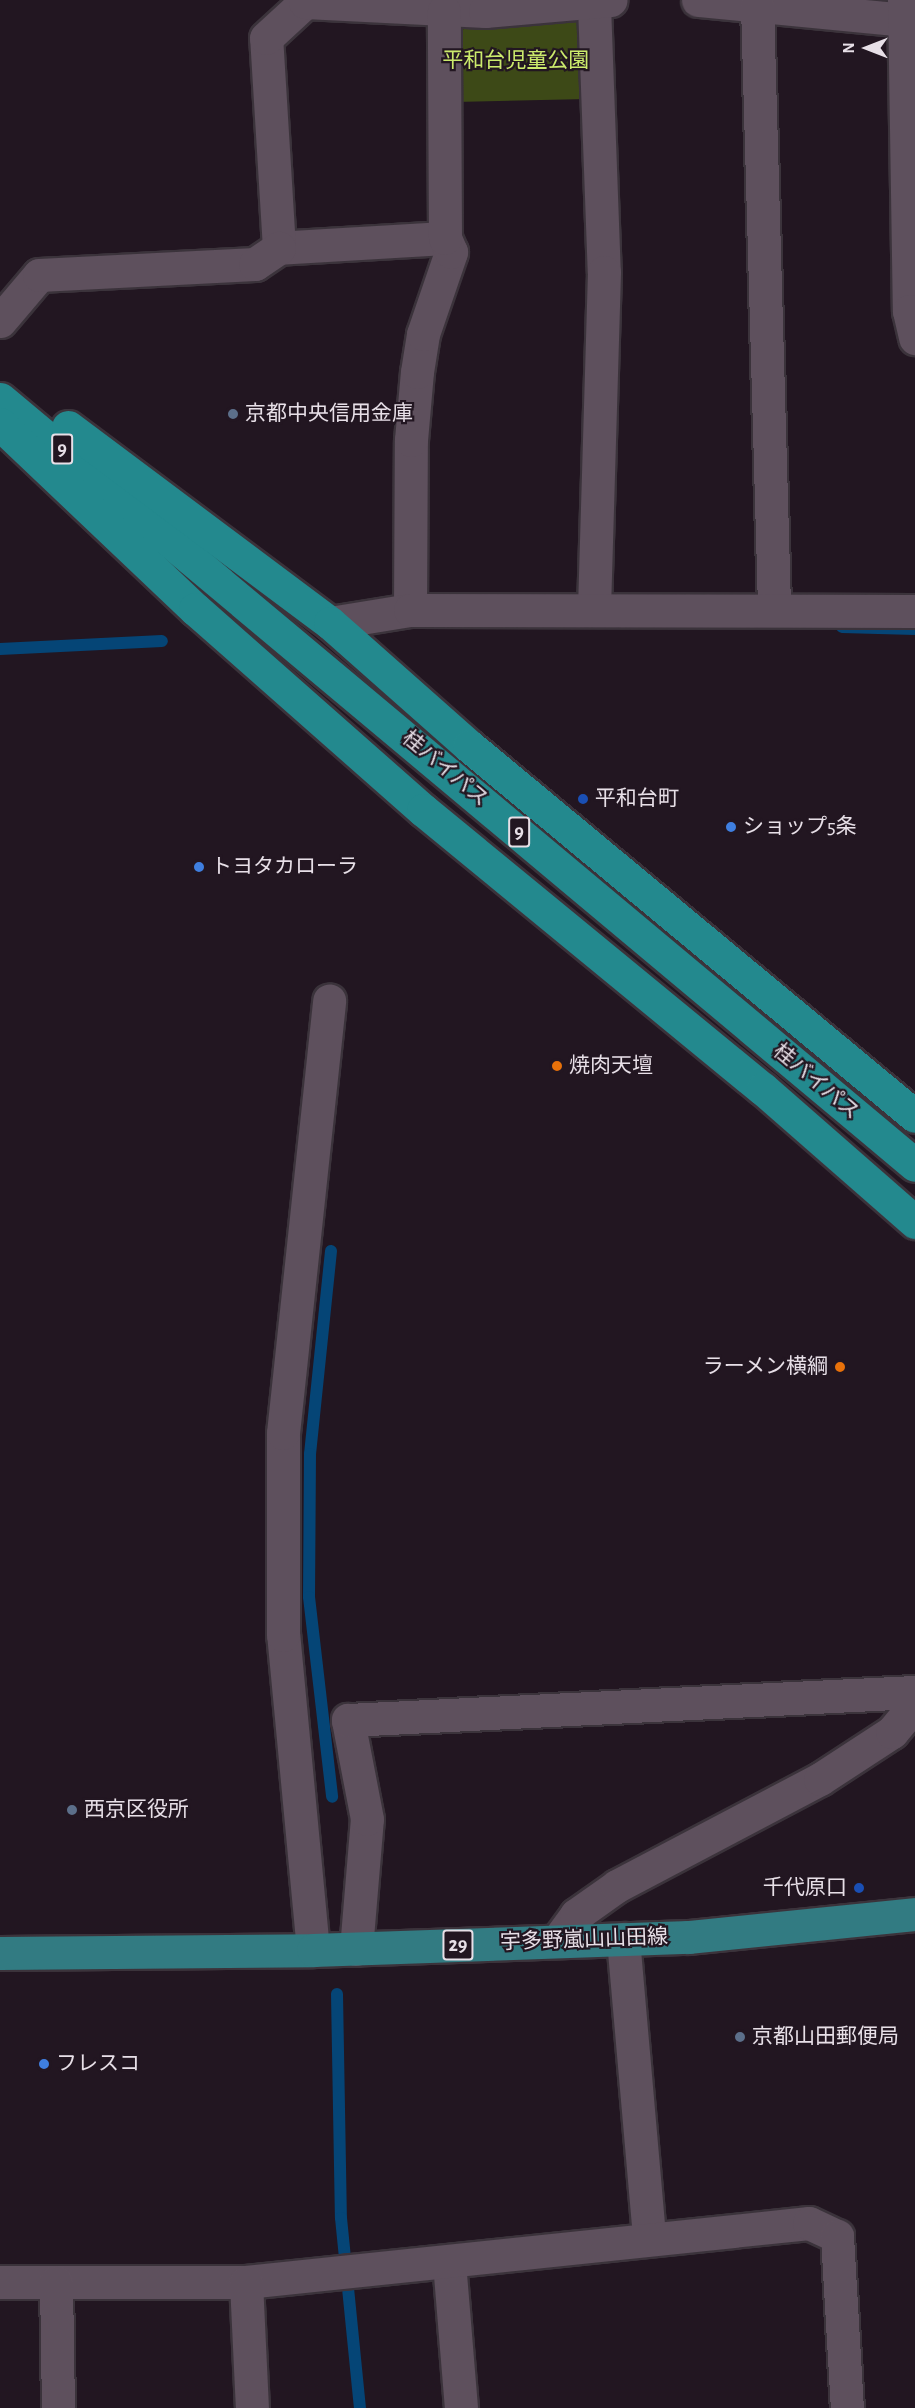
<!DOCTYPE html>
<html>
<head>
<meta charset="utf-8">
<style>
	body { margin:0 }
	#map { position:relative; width:915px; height:2408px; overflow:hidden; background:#221621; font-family:"Alegreya Sans","Noto Sans JP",sans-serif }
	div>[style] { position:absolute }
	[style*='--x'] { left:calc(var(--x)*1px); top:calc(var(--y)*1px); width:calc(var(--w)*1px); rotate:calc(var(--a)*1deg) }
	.green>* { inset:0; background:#3d4917 }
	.stream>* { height:12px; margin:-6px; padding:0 6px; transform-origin:6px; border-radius:6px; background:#054576 }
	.roads { filter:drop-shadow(2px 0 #3b333b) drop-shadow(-2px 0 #3b333b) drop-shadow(0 2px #3b333b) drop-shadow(0 -2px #3b333b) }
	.minor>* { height:33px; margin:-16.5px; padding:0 16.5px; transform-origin:16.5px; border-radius:16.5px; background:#5e505d }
	.primary>* { height:33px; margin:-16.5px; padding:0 16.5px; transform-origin:16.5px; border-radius:16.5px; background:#327b82 }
	.trunk>* { height:33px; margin:-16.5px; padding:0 16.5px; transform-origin:16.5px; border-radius:16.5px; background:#23898e }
	.dots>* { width:16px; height:16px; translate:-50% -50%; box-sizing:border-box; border:3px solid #221621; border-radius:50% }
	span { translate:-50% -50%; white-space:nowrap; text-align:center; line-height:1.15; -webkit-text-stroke:4.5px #221621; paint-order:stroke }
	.shield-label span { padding:2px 4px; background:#221621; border:2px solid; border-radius:4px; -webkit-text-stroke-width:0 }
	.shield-label { font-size:20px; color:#e7dfe7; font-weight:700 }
	.park-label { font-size:21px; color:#cbea6c }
	.poi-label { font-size:21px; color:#e7dfe7 }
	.left { translate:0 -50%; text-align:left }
	.right { translate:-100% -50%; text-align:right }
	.street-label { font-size:21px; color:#e7dfe7 }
	.north { position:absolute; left:837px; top:18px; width:60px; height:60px; -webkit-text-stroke:4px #221621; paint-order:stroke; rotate:270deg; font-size:16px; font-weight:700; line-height:24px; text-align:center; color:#e7dfe7 }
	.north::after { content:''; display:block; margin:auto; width:21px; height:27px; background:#e7dfe7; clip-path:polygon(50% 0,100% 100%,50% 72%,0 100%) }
</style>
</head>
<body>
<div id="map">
	<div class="green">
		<i style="clip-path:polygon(574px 19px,585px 29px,587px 99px,455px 102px,456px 36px,468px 25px)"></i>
	</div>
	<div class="stream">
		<i style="--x:842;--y:627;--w:73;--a:1.6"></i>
		<i style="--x:0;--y:649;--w:162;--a:-2.8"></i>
		<i style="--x:331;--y:1251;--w:204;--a:95.9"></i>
		<i style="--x:310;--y:1454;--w:143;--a:90.4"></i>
		<i style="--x:309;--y:1597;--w:201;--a:83.4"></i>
		<i style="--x:337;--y:1994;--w:224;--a:89"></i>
		<i style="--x:341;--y:2218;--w:191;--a:84.3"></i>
	</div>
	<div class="roads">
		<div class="minor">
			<i style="--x:698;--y:0;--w:208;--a:5.5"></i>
			<i style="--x:904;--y:0;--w:311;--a:89.1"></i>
			<i style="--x:909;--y:311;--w:28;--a:77"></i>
			<i style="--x:594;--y:5;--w:267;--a:87.9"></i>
			<i style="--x:604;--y:272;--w:334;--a:91.7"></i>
			<i style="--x:757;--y:5;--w:601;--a:88.38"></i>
			<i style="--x:445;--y:238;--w:166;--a:176.6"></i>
			<i style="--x:279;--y:248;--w:210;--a:-93.5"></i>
			<i style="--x:266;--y:38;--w:53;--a:-42.7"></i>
			<i style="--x:305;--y:2;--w:180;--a:2.9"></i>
			<i style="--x:485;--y:11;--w:126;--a:-5"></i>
			<i style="--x:0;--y:321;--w:60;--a:-49.7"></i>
			<i style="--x:39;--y:275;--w:216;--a:-2.9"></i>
			<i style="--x:255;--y:264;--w:29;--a:-34"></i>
			<i style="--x:410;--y:610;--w:170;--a:-89.7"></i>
			<i style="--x:411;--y:440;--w:68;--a:-85"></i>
			<i style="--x:417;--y:372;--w:38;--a:-81"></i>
			<i style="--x:423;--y:334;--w:87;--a:-71.1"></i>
			<i style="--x:451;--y:252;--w:15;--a:-113"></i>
			<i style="--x:445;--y:238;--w:227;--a:-90.3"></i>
			<i style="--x:330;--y:623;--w:81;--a:-9.2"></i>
			<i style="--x:410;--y:610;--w:505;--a:0.11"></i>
			<i style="--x:623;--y:1939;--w:301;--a:85"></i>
			<i style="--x:558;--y:1940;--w:31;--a:-54"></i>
			<i style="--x:576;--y:1915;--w:50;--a:-35.3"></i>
			<i style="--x:617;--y:1886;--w:229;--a:-27.8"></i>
			<i style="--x:820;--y:1779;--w:86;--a:-33.1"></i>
			<i style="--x:892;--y:1732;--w:35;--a:-50"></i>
			<i style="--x:356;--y:1949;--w:130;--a:-85.2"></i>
			<i style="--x:367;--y:1819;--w:101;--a:-100.9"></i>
			<i style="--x:348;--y:1720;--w:568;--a:-2.83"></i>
			<i style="--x:313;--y:1950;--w:316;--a:-95.4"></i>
			<i style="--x:283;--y:1635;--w:202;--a:-90"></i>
			<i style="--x:283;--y:1433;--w:435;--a:-83.9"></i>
			<i style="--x:449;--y:2262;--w:146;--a:85.3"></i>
			<i style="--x:0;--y:2282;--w:246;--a:0"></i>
			<i style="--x:246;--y:2282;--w:566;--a:-5.98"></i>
			<i style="--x:809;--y:2223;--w:31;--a:25"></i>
			<i style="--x:837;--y:2236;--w:172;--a:86.7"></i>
			<i style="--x:56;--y:2282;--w:126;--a:89.1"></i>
			<i style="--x:246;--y:2282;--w:126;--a:87.3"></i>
		</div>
		<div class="primary">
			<i style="--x:0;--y:1953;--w:313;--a:-0.5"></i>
			<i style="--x:313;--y:1950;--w:376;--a:-2"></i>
			<i style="--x:689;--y:1937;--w:227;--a:-5.8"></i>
		</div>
		<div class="trunk">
			<i style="--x:0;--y:399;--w:1193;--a:39.93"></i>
			<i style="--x:0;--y:424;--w:269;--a:43.5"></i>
			<i style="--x:195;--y:609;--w:304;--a:41.4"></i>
			<i style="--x:423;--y:810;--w:440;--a:39.4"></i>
			<i style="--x:763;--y:1089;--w:202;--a:41.2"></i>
			<i style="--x:68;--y:427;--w:327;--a:36.8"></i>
			<i style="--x:330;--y:623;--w:186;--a:41.5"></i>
			<i style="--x:469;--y:746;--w:579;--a:39.68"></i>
		</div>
	</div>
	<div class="dots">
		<i style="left:233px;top:414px;background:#5c6f8a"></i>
		<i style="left:583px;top:799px;background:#1a4fb4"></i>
		<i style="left:731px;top:827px;background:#3f7fe0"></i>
		<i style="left:199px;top:867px;background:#3f7fe0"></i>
		<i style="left:557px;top:1066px;background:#e8710a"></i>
		<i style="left:840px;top:1367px;background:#e8710a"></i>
		<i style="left:72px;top:1810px;background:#5c6f8a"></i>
		<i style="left:859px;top:1888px;background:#1a4fb4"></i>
		<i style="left:740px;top:2037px;background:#5c6f8a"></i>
		<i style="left:44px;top:2064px;background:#3f7fe0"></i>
	</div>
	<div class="shield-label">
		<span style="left:62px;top:449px">9</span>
		<span style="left:519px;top:832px">9</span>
		<span style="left:458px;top:1945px">29</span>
	</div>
	<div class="park-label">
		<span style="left:516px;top:61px">平和台児童公園</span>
	</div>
	<div class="poi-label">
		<span class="left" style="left:245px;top:414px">京都中央信用金庫</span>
		<span class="left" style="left:595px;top:799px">平和台町</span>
		<span class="left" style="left:743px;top:827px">ショップ5条</span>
		<span class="left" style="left:211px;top:867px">トヨタカローラ</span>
		<span class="left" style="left:569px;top:1066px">焼肉天壇</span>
		<span class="right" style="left:828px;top:1367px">ラーメン横綱</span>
		<span class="left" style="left:84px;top:1810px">西京区役所</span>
		<span class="right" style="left:847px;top:1888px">千代原口</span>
		<span class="left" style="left:752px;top:2037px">京都山田郵便局</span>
		<span class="left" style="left:56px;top:2064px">フレスコ</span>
	</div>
	<div class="street-label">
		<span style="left:445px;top:769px;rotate:40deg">桂バイパス</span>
		<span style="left:816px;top:1082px;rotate:40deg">桂バイパス</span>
		<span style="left:584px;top:1940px;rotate:-2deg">宇多野嵐山山田線</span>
	</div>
	<div class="north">N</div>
</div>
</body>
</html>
